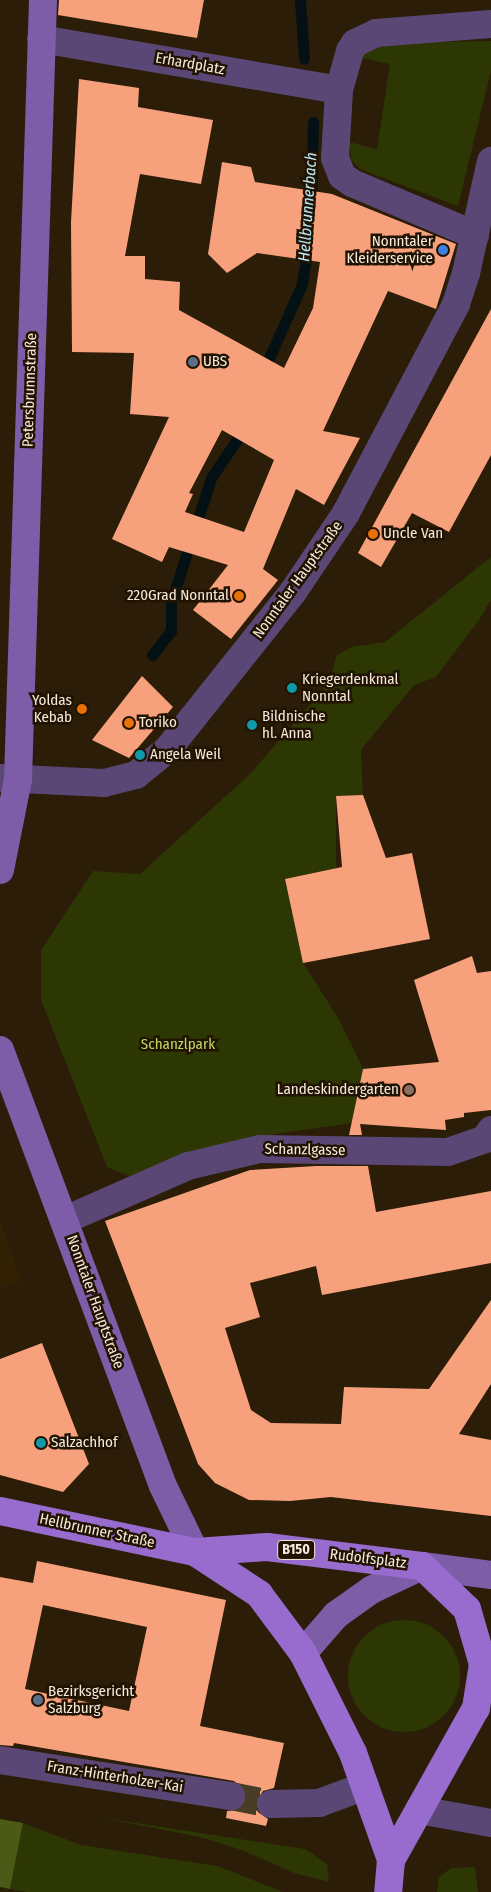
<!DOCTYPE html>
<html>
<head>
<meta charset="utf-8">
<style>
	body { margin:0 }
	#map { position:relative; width:491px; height:1892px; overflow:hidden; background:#2b1d07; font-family:"Fira Sans Condensed",sans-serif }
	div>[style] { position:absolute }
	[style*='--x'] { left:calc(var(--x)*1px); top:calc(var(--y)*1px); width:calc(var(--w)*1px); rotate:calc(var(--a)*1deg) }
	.built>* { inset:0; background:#332104 }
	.green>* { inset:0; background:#2d3703 }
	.round { border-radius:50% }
	.forest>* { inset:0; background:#4b5a16 }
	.stream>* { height:11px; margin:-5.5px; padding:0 5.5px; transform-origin:5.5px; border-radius:5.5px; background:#031115 }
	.building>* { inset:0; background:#f7a17c }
	.street-tunnel>* { height:28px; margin-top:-14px; transform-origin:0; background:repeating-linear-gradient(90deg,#493c27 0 28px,transparent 0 42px) }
	.street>* { height:28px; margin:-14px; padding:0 14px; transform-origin:14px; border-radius:14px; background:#5b4776 }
	.secondary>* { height:28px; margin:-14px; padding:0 14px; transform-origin:14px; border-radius:14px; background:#7d5ca8 }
	.primary>* { height:28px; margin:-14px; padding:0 14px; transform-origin:14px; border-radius:14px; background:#976cce }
	.dots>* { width:14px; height:14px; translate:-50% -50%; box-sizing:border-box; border:2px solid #221301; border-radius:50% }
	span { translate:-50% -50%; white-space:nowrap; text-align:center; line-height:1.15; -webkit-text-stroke:5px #221301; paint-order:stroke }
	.shield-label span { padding:1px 4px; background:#221301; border:1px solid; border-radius:4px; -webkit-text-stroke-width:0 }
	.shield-label { font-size:14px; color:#f4eadd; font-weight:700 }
	.street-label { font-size:15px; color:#f4eadd }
	.poi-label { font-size:15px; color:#f4eadd }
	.right { translate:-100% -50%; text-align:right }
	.left { translate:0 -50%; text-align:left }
	.park-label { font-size:15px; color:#beda67 }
	.water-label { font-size:16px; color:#b6eafb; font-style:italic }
</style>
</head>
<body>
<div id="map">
	<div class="built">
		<i style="clip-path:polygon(0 1219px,21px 1281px,0 1289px)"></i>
	</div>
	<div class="green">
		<i style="clip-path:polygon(491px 41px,491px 71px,458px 206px,360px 169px,351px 159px,349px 142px,377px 149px,390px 64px,362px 58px,367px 48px,381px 43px)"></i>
		<i style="clip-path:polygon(491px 557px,491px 600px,479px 620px,436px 677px,414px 685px,361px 750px,363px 795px,336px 796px,336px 868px,285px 879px,303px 963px,340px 1021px,363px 1069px,352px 1123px,275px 1134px,133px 1178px,107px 1167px,41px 1000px,41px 950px,93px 871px,140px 874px,249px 775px,329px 683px,337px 655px,352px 647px,385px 642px)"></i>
		<i class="round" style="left:348px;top:1620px;width:112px;height:112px"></i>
		<i style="clip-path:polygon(97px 1817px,305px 1849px,327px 1864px,329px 1882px,294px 1873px,242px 1850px,200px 1837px)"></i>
		<i style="clip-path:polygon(23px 1823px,81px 1845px,217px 1866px,283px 1892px,27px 1892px,10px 1889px)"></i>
		<i style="clip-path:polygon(475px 1867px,478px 1892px,437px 1892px,439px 1877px,451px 1868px)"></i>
	</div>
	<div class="forest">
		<i style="clip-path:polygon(0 1819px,23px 1823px,10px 1889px,0 1887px)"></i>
	</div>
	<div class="stream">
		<i style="--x:300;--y:0;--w:59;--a:86.1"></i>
		<i style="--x:311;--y:206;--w:84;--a:-88.6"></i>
		<i style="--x:263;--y:372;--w:96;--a:-66.1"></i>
		<i style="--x:302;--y:284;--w:38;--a:-81"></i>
		<i style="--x:152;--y:655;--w:31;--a:-52"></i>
		<i style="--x:171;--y:631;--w:29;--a:-90"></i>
		<i style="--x:171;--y:602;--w:130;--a:-72.1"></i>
		<i style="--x:211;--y:478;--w:55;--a:-56"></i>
	</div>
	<div class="building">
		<i style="clip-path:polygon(59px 0,204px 0,197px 38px,58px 15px)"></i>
		<i style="clip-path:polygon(evenodd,79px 79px,139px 88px,138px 107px,213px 120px,201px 184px,140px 174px,125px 256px,145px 256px,145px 279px,180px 282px,179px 310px,284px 368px,313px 308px,320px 262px,257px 253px,227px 273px,208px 254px,222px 162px,251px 167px,255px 182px,332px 194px,456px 244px,436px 309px,388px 291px,323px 431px,360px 438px,324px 505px,296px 489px,263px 569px,278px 580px,231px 639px,193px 610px,228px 565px,169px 547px,162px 562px,112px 539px,169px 417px,130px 414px,134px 353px,72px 352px,71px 222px,79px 79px,222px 430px,274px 460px,244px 532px,185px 512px,193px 494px,189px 493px,222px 430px)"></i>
		<i style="clip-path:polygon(491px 309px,491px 455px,449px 532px,412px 513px,381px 567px,358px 553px)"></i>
		<i style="clip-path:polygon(142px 676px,173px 707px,129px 758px,92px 740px)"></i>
		<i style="clip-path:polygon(363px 795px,386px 858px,412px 853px,430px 939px,303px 963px,285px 879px,342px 867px,336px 796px)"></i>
		<i style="clip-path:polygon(472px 956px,477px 973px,491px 971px,491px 1110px,464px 1113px,464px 1117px,445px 1120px,446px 1130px,360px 1124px,362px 1135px,349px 1135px,363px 1069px,439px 1062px,414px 980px)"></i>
		<i style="clip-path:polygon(316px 1166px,368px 1166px,376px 1212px,491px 1191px,491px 1263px,322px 1295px,316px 1266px,250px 1283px,260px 1317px,225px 1328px,251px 1410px,271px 1423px,341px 1424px,344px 1387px,429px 1389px,491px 1300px,491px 1384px,459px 1434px,491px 1440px,491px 1516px,331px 1497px,290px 1501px,249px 1500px,215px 1483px,198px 1464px,105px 1221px,250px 1170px)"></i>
		<i style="clip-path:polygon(42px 1343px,89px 1464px,63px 1492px,0 1475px,0 1359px)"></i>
		<i style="clip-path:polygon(evenodd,37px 1561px,226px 1600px,200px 1726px,284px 1743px,274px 1788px,263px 1791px,255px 1804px,258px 1812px,268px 1819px,266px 1826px,226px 1818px,227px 1811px,237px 1810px,246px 1799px,245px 1790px,234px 1781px,14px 1743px,13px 1746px,0 1745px,0 1577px,33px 1583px,37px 1561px,43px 1605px,147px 1627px,129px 1711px,25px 1689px,43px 1605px)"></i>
	</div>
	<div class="street-tunnel">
		<i style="--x:231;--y:1796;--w:41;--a:11.3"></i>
	</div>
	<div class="street">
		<i style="--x:41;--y:39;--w:302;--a:9.7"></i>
		<i style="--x:475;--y:235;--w:134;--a:-157.1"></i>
		<i style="--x:352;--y:183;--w:12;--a:-145"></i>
		<i style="--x:342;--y:176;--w:19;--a:-111"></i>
		<i style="--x:335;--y:158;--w:68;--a:-86.6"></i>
		<i style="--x:339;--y:90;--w:41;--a:-74.2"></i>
		<i style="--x:350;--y:51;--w:9;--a:-58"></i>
		<i style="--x:355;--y:43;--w:23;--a:-25"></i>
		<i style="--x:376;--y:33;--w:115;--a:-4.5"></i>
		<i style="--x:0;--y:778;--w:104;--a:2.8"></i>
		<i style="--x:104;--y:783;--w:33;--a:-14"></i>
		<i style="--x:136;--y:775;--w:41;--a:-39.1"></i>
		<i style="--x:168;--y:749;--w:201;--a:-51.5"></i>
		<i style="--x:293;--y:592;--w:95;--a:-56.1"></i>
		<i style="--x:346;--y:513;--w:236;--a:-62.2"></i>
		<i style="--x:456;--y:304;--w:33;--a:-72"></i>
		<i style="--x:466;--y:273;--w:115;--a:-77.4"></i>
		<i style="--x:65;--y:1220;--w:134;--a:-23.7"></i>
		<i style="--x:188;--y:1166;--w:74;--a:-13.3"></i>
		<i style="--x:260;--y:1149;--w:188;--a:0.9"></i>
		<i style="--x:448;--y:1152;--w:39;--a:-19"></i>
		<i style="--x:485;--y:1139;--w:11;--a:-56"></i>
		<i style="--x:0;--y:1760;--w:234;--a:8.9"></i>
		<i style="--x:271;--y:1804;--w:48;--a:-1.2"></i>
		<i style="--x:319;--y:1803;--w:49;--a:-20.3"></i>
		<i style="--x:419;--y:1810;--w:73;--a:10.2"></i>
	</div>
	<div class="secondary">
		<i style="--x:0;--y:870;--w:93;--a:-78.8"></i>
		<i style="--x:18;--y:779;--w:779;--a:-88.16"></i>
		<i style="--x:0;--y:1050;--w:465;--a:69.5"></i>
		<i style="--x:163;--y:1486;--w:73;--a:64.1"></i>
		<i style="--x:303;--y:1653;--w:50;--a:-49"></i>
		<i style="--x:336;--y:1615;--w:43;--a:-35.5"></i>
		<i style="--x:371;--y:1590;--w:56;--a:-25.2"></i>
		<i style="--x:422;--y:1566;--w:70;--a:7.4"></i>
	</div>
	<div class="primary">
		<i style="--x:0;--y:1511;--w:199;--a:11.9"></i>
		<i style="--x:195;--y:1552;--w:72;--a:-4"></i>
		<i style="--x:267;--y:1547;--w:156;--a:7"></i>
		<i style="--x:422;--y:1566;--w:62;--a:43.7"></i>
		<i style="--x:467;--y:1609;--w:57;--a:73.8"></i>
		<i style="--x:483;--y:1664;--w:45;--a:99"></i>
		<i style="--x:476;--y:1708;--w:174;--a:119.2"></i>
		<i style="--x:391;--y:1860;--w:32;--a:95"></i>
		<i style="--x:195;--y:1552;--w:77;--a:33.3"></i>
		<i style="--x:259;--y:1594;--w:74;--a:53.3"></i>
		<i style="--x:303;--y:1653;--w:112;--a:63.4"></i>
		<i style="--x:353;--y:1753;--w:114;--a:70.4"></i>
	</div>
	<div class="dots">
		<i style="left:443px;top:250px;background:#3f7fe0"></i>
		<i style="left:193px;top:362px;background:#5c6f8a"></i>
		<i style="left:373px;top:534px;background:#e8710a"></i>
		<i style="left:239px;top:596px;background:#e8710a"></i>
		<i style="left:292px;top:688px;background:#0f9aa8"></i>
		<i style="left:82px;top:709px;background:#e8710a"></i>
		<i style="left:129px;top:723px;background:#e8710a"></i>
		<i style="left:252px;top:725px;background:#0f9aa8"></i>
		<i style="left:140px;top:755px;background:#0f9aa8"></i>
		<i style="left:409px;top:1090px;background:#8d6e63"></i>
		<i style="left:41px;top:1443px;background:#0f9aa8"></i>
		<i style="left:38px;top:1700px;background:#5c6f8a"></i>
	</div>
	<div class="shield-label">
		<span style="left:296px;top:1550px">B150</span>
	</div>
	<div class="street-label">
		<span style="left:190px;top:64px;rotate:10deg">Erhardplatz</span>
		<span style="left:30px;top:390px;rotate:-88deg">Petersbrunnstraße</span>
		<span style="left:298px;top:580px;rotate:-54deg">Nonntaler Hauptstraße</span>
		<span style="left:305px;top:1150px;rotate:1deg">Schanzlgasse</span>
		<span style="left:95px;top:1302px;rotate:70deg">Nonntaler Hauptstraße</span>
		<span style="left:97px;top:1531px;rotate:12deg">Hellbrunner Straße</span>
		<span style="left:368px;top:1559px;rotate:7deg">Rudolfsplatz</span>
		<span style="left:115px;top:1777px;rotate:9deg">Franz-Hinterholzer-Kai</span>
	</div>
	<div class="poi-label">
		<span class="right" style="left:433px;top:250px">Nonntaler<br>Kleiderservice</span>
		<span class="left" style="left:203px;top:362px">UBS</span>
		<span class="left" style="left:383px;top:534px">Uncle Van</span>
		<span class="right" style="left:229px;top:596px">220Grad Nonntal</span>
		<span class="left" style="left:302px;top:688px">Kriegerdenkmal<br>Nonntal</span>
		<span class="right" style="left:72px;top:709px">Yoldas<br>Kebab</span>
		<span class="left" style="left:262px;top:725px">Bildnische<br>hl. Anna</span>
		<span class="left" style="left:139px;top:723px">Toriko</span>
		<span class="left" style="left:150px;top:755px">Angela Weil</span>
		<span class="right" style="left:399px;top:1090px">Landeskindergarten</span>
		<span class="left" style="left:51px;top:1443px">Salzachhof</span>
		<span class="left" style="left:48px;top:1700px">Bezirksgericht<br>Salzburg</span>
	</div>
	<div class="park-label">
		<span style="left:178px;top:1045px">Schanzlpark</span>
	</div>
	<div class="water-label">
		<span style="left:308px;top:207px;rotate:-86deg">Hellbrunnerbach</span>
	</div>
</div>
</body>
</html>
